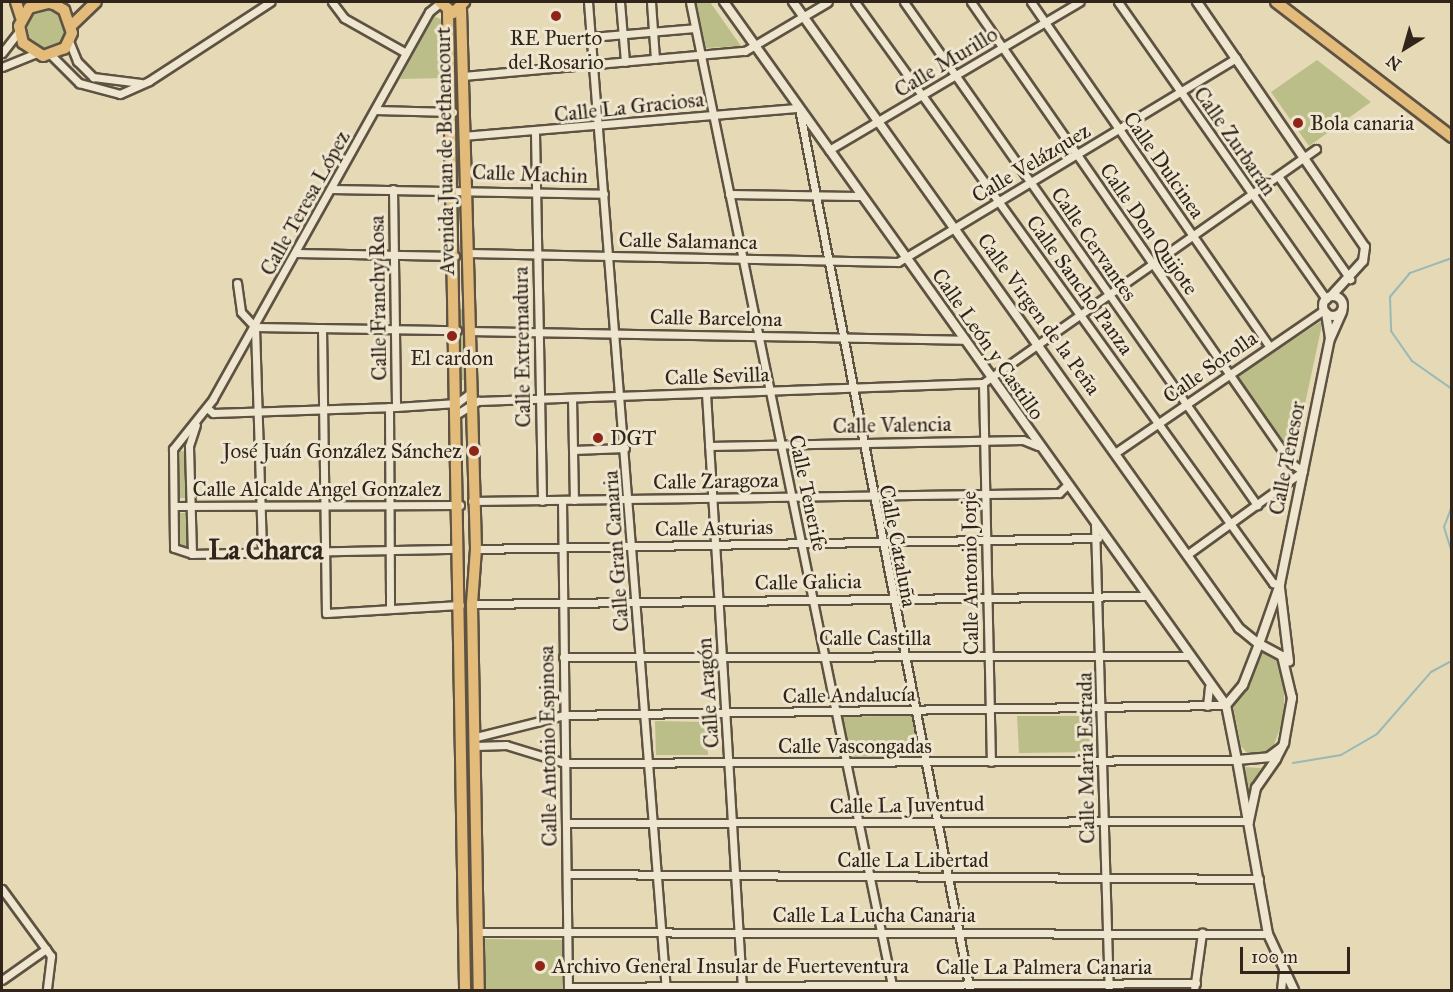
<!DOCTYPE html>
<html>
<head>
<meta charset="utf-8">
<style>
	body { margin:0 }
	#map { position:relative; width:1453px; height:992px; overflow:hidden; background:#e6d9b6; font-family:"IM FELL Great Primer",serif }
	div>[style] { position:absolute }
	[style*='--x'] { left:calc(var(--x)*1px); top:calc(var(--y)*1px); width:calc(var(--w)*1px); rotate:calc(var(--a)*1deg) }
	.green>* { inset:0; background:#bbbe89 }
	.round { border-radius:50% }
	.stream>* { height:2px; margin:-1px; padding:0 1px; transform-origin:1px; border-radius:1px; background:#99b9b7 }
	.roads { filter:drop-shadow(2px 0 #5e5242) drop-shadow(-2px 0 #5e5242) drop-shadow(0 2px #5e5242) drop-shadow(0 -2px #5e5242) }
	.minor>* { height:7px; margin:-3.5px; padding:0 3.5px; transform-origin:3.5px; border-radius:3.5px; background:#efe6d0 }
	.tertiary>* { height:8px; margin:-4px; padding:0 4px; transform-origin:4px; border-radius:4px; background:#efe6d0 }
	.tertiary>.ring { margin:-4px; padding:0; box-sizing:content-box; background:none; border:8px solid #efe6d0; border-radius:50% }
	.primary>* { height:10px; margin:-5px; padding:0 5px; transform-origin:5px; border-radius:5px; background:#e3bc7b }
	.dots>* { width:16px; height:16px; translate:-50% -50%; box-sizing:border-box; border:3px solid #efe6d0; border-radius:50% }
	span { translate:-50% -50%; white-space:nowrap; text-align:center; line-height:1.15; -webkit-text-stroke:6px #efe6d0; paint-order:stroke }
	.poi-label { font-size:21px; color:#31251b }
	.left { translate:0 -50%; text-align:left }
	.right { translate:-100% -50%; text-align:right }
	.street-label { font-size:21px; color:#31251b }
	.district-label { font-size:27px; color:#31251b; font-weight:700 }
	.frame { position:absolute; inset:0; border:3px solid #31251b; pointer-events:none }
	.north { position:absolute; left:1375px; top:18px; width:60px; height:60px; -webkit-text-stroke:4px #efe6d0; paint-order:stroke; rotate:217deg; font-size:16px; font-weight:700; line-height:24px; text-align:center; color:#31251b }
	.north::after { content:''; display:block; margin:auto; width:21px; height:27px; background:#31251b; clip-path:polygon(50% 0,100% 100%,50% 72%,0 100%) }
	.scale { position:absolute; left:1240px; top:947px; width:110px; height:27px; box-sizing:border-box; border:3px solid #31251b; border-top:0; padding-left:8px; font-size:18px; line-height:21px; white-space:nowrap; color:#31251b; -webkit-text-stroke:4px #efe6d0; paint-order:stroke }
</style>
</head>
<body>
<div id="map">
	<div class="green">
		<i style="clip-path:polygon(696px 2px,710px 2px,741px 46px,706px 48px)"></i>
		<i class="round" style="left:25px;top:9px;width:40px;height:40px"></i>
		<i style="clip-path:polygon(434px 16px,444px 21px,444px 78px,400px 79px)"></i>
		<i style="clip-path:polygon(1317px 60px,1371px 102px,1309px 146px,1271px 92px)"></i>
		<i style="clip-path:polygon(460px 309px,466px 309px,467px 380px,460px 380px)"></i>
		<i style="clip-path:polygon(1323px 320px,1294px 455px,1236px 377px)"></i>
		<i style="clip-path:polygon(177px 451px,186px 451px,186px 498px,178px 498px)"></i>
		<i style="clip-path:polygon(179px 513px,187px 513px,188px 547px,179px 547px)"></i>
		<i style="clip-path:polygon(1266px 651px,1278px 657px,1284px 671px,1284px 718px,1272px 750px,1248px 754px,1241px 746px,1233px 706px,1246px 689px,1257px 656px)"></i>
		<i style="clip-path:polygon(922px 715px,928px 757px,850px 757px,842px 717px)"></i>
		<i style="clip-path:polygon(1017px 716px,1093px 716px,1094px 752px,1019px 753px)"></i>
		<i style="clip-path:polygon(655px 721px,705px 722px,708px 755px,656px 755px)"></i>
		<i style="clip-path:polygon(1243px 767px,1261px 768px,1248px 791px,1246px 785px)"></i>
		<i style="clip-path:polygon(484px 939px,562px 940px,562px 990px,484px 990px)"></i>
	</div>
	<div class="stream">
		<i style="--x:1452;--y:258;--w:45;--a:160.3"></i>
		<i style="--x:1410;--y:273;--w:31;--a:130"></i>
		<i style="--x:1390;--y:297;--w:34;--a:88"></i>
		<i style="--x:1391;--y:331;--w:37;--a:55"></i>
		<i style="--x:1412;--y:361;--w:49;--a:35"></i>
		<i style="--x:1452;--y:506;--w:22;--a:111"></i>
		<i style="--x:1444;--y:527;--w:28;--a:73"></i>
		<i style="--x:1293;--y:763;--w:49;--a:-9.5"></i>
		<i style="--x:1341;--y:755;--w:42;--a:-30.3"></i>
		<i style="--x:1377;--y:734;--w:82;--a:-48.9"></i>
		<i style="--x:1431;--y:672;--w:24;--a:-28"></i>
	</div>
	<div class="roads">
		<div class="minor">
			<i style="--x:332;--y:2;--w:20;--a:53"></i>
			<i style="--x:344;--y:18;--w:71;--a:29.4"></i>
			<i style="--x:588;--y:2;--w:991;--a:85.49"></i>
			<i style="--x:620;--y:2;--w:60;--a:85.2"></i>
			<i style="--x:651;--y:2;--w:57;--a:86"></i>
			<i style="--x:690;--y:2;--w:1009;--a:78.39"></i>
			<i style="--x:855;--y:2;--w:716;--a:54.27"></i>
			<i style="--x:1273;--y:583;--w:7;--a:8"></i>
			<i style="--x:904;--y:2;--w:615;--a:54.94"></i>
			<i style="--x:971;--y:2;--w:561;--a:55.23"></i>
			<i style="--x:1291;--y:463;--w:14;--a:34"></i>
			<i style="--x:1303;--y:471;--w:142;--a:144.2"></i>
			<i style="--x:1031;--y:2;--w:418;--a:55.3"></i>
			<i style="--x:1118;--y:2;--w:363;--a:55"></i>
			<i style="--x:440;--y:3;--w:14;--a:141"></i>
			<i style="--x:429;--y:12;--w:443;--a:119.2"></i>
			<i style="--x:213;--y:399;--w:64;--a:128.7"></i>
			<i style="--x:173;--y:449;--w:99;--a:89.4"></i>
			<i style="--x:174;--y:548;--w:19;--a:18"></i>
			<i style="--x:192;--y:554;--w:264;--a:-1.1"></i>
			<i style="--x:591;--y:37;--w:104;--a:-4.9"></i>
			<i style="--x:69;--y:41;--w:22;--a:68"></i>
			<i style="--x:77;--y:61;--w:23;--a:45"></i>
			<i style="--x:93;--y:77;--w:48;--a:7.1"></i>
			<i style="--x:2;--y:53;--w:28;--a:-52"></i>
			<i style="--x:51;--y:55;--w:40;--a:45"></i>
			<i style="--x:79;--y:83;--w:42;--a:15"></i>
			<i style="--x:120;--y:94;--w:32;--a:-24"></i>
			<i style="--x:149;--y:81;--w:145;--a:-33.1"></i>
			<i style="--x:2;--y:67;--w:38;--a:-22"></i>
			<i style="--x:463;--y:76;--w:283;--a:-5.1"></i>
			<i style="--x:745;--y:51;--w:96;--a:-30.6"></i>
			<i style="--x:375;--y:110;--w:78;--a:1.5"></i>
			<i style="--x:535;--y:133;--w:368;--a:88.9"></i>
			<i style="--x:463;--y:136;--w:337;--a:-4.8"></i>
			<i style="--x:799;--y:108;--w:898;--a:79.03"></i>
			<i style="--x:829;--y:150;--w:291;--a:-30.6"></i>
			<i style="--x:1278;--y:176;--w:126;--a:55"></i>
			<i style="--x:331;--y:189;--w:273;--a:1"></i>
			<i style="--x:393;--y:189;--w:218;--a:89.2"></i>
			<i style="--x:729;--y:194;--w:132;--a:0.9"></i>
			<i style="--x:296;--y:253;--w:159;--a:1.1"></i>
			<i style="--x:468;--y:253;--w:430;--a:1.2"></i>
			<i style="--x:898;--y:262;--w:395;--a:-31.1"></i>
			<i style="--x:237;--y:283;--w:29;--a:82"></i>
			<i style="--x:241;--y:312;--w:21;--a:47"></i>
			<i style="--x:255;--y:327;--w:226;--a:88.2"></i>
			<i style="--x:255;--y:327;--w:202;--a:0.9"></i>
			<i style="--x:322;--y:328;--w:285;--a:89.2"></i>
			<i style="--x:326;--y:613;--w:134;--a:-3.4"></i>
			<i style="--x:468;--y:331;--w:495;--a:1"></i>
			<i style="--x:983;--y:383;--w:407;--a:-35.1"></i>
			<i style="--x:983;--y:383;--w:379;--a:88.8"></i>
			<i style="--x:706;--y:393;--w:597;--a:86.54"></i>
			<i style="--x:572;--y:398;--w:102;--a:88.9"></i>
			<i style="--x:389;--y:407;--w:202;--a:89.7"></i>
			<i style="--x:207;--y:408;--w:8;--a:40"></i>
			<i style="--x:213;--y:413;--w:183;--a:-1.9"></i>
			<i style="--x:396;--y:407;--w:61;--a:-3.8"></i>
			<i style="--x:457;--y:403;--w:15;--a:-37"></i>
			<i style="--x:457;--y:414;--w:25;--a:-32"></i>
			<i style="--x:478;--y:401;--w:505;--a:-2.04"></i>
			<i style="--x:709;--y:446;--w:314;--a:-1.1"></i>
			<i style="--x:1023;--y:440;--w:16;--a:22"></i>
			<i style="--x:573;--y:450;--w:52;--a:-2.2"></i>
			<i style="--x:1115;--y:453;--w:253;--a:-34.4"></i>
			<i style="--x:562;--y:500;--w:490;--a:89.3"></i>
			<i style="--x:472;--y:501;--w:587;--a:-0.78"></i>
			<i style="--x:1059;--y:493;--w:10;--a:-45"></i>
			<i style="--x:174;--y:506;--w:286;--a:-0.2"></i>
			<i style="--x:1095;--y:525;--w:465;--a:88.3"></i>
			<i style="--x:476;--y:549;--w:622;--a:-1.01"></i>
			<i style="--x:192;--y:554;--w:108;--a:-91.6"></i>
			<i style="--x:189;--y:446;--w:22;--a:-72"></i>
			<i style="--x:472;--y:604;--w:672;--a:-0.68"></i>
			<i style="--x:563;--y:657;--w:624;--a:-0.09"></i>
			<i style="--x:1207;--y:706;--w:19;--a:-84"></i>
			<i style="--x:476;--y:737;--w:91;--a:-14"></i>
			<i style="--x:564;--y:715;--w:662;--a:-0.87"></i>
			<i style="--x:476;--y:746;--w:30;--a:-2"></i>
			<i style="--x:506;--y:745;--w:62;--a:17"></i>
			<i style="--x:565;--y:763;--w:672;--a:-0.26"></i>
			<i style="--x:566;--y:823;--w:683;--a:-0.17"></i>
			<i style="--x:567;--y:874;--w:692;--a:0.41"></i>
			<i style="--x:2;--y:889;--w:83;--a:53.8"></i>
			<i style="--x:51;--y:956;--w:34;--a:97"></i>
			<i style="--x:479;--y:932;--w:789;--a:0.15"></i>
			<i style="--x:2;--y:980;--w:54;--a:-35.2"></i>
			<i style="--x:568;--y:987;--w:628;--a:-0.36"></i>
			<i style="--x:1194;--y:990;--w:58;--a:-82"></i>
			<i style="--x:1281;--y:990;--w:20;--a:-84"></i>
		</div>
		<div class="tertiary">
			<i style="--x:724;--y:2;--w:864;--a:54.47"></i>
			<i style="--x:793;--y:2;--w:769;--a:54.53"></i>
			<i style="--x:1239;--y:628;--w:26;--a:39"></i>
			<i style="--x:1259;--y:644;--w:64;--a:-70.7"></i>
			<i style="--x:1280;--y:584;--w:250;--a:-78.5"></i>
			<i style="--x:1330;--y:339;--w:30;--a:-66"></i>
			<i style="--x:1197;--y:2;--w:297;--a:55.6"></i>
			<i style="--x:1365;--y:247;--w:14;--a:98"></i>
			<i style="--x:1363;--y:261;--w:47;--a:132.4"></i>
			<i class="ring" style="left:1323px;top:296px;width:12px;height:12px"></i>
			<i style="--x:1326;--y:313;--w:25;--a:81"></i>
			<i style="--x:1280;--y:588;--w:74;--a:83"></i>
			<i style="--x:1237;--y:760;--w:177;--a:79.9"></i>
			<i style="--x:1268;--y:934;--w:62;--a:65.1"></i>
			<i style="--x:1249;--y:821;--w:34;--a:-78"></i>
			<i style="--x:1256;--y:788;--w:35;--a:-55"></i>
			<i style="--x:1276;--y:759;--w:18;--a:-63"></i>
			<i style="--x:1284;--y:743;--w:46;--a:-79.9"></i>
			<i style="--x:1292;--y:698;--w:43;--a:-103.4"></i>
			<i style="--x:1282;--y:656;--w:26;--a:-152"></i>
			<i style="--x:1259;--y:644;--w:44;--a:111.3"></i>
			<i style="--x:1243;--y:685;--w:26;--a:130"></i>
			<i style="--x:1226;--y:705;--w:56;--a:78.7"></i>
			<i style="--x:1237;--y:760;--w:32;--a:-5"></i>
			<i style="--x:1269;--y:757;--w:15;--a:-37"></i>
		</div>
		<div class="primary">
			<i style="--x:16;--y:2;--w:16;--a:72"></i>
			<i style="--x:45;--y:2;--w:9;--a:13"></i>
			<i style="--x:54;--y:4;--w:12;--a:31"></i>
			<i style="--x:64;--y:10;--w:24;--a:71"></i>
			<i style="--x:72;--y:33;--w:17;--a:115"></i>
			<i style="--x:65;--y:48;--w:23;--a:160"></i>
			<i style="--x:43;--y:56;--w:24;--a:-147"></i>
			<i style="--x:23;--y:43;--w:17;--a:-103"></i>
			<i style="--x:19;--y:26;--w:21;--a:-61"></i>
			<i style="--x:29;--y:8;--w:20;--a:-15"></i>
			<i style="--x:440;--y:2;--w:17;--a:40"></i>
			<i style="--x:453;--y:13;--w:16;--a:-45"></i>
			<i style="--x:1276;--y:2;--w:222;--a:37.5"></i>
			<i style="--x:461;--y:9;--w:540;--a:88.41"></i>
			<i style="--x:476;--y:549;--w:55;--a:94.2"></i>
			<i style="--x:472;--y:604;--w:386;--a:89"></i>
			<i style="--x:448;--y:12;--w:978;--a:89"></i>
			<i style="--x:72;--y:25;--w:33;--a:-44"></i>
		</div>
	</div>
	<div class="dots">
		<i style="left:556px;top:16px;background:#8f2418"></i>
		<i style="left:1298px;top:123px;background:#8f2418"></i>
		<i style="left:452px;top:336px;background:#8f2418"></i>
		<i style="left:598px;top:438px;background:#8f2418"></i>
		<i style="left:474px;top:451px;background:#8f2418"></i>
		<i style="left:540px;top:966px;background:#8f2418"></i>
	</div>
	<div class="poi-label">
		<span style="left:556px;top:50px">RE Puerto<br>del Rosario</span>
		<span class="left" style="left:1310px;top:123px">Bola canaria</span>
		<span style="left:452px;top:358px">El cardon</span>
		<span class="left" style="left:610px;top:438px">DGT</span>
		<span class="right" style="left:462px;top:451px">José Juán González Sánchez</span>
		<span class="left" style="left:552px;top:966px">Archivo General Insular de Fuerteventura</span>
	</div>
	<div class="street-label">
		<span style="left:946px;top:62px;rotate:-31deg">Calle Murillo</span>
		<span style="left:629px;top:107px;rotate:-6deg">Calle La Graciosa</span>
		<span style="left:1235px;top:141px;rotate:55deg">Calle Zurbarán</span>
		<span style="left:445px;top:151px;rotate:-91deg">Avenida Juan de Bethencourt</span>
		<span style="left:1031px;top:163px;rotate:-31deg">Calle Velázquez</span>
		<span style="left:1164px;top:165px;rotate:55deg">Calle Dulcinea</span>
		<span style="left:530px;top:174px;rotate:2deg">Calle Machin</span>
		<span style="left:305px;top:203px;rotate:-61deg">Calle Teresa López</span>
		<span style="left:1149px;top:229px;rotate:55deg">Calle Don Quijote</span>
		<span style="left:688px;top:241px;rotate:1deg">Calle Salamanca</span>
		<span style="left:1094px;top:244px;rotate:55deg">Calle Cervantes</span>
		<span style="left:1080px;top:285px;rotate:54deg">Calle Sancho Panza</span>
		<span style="left:378px;top:298px;rotate:-91deg">Calle Franchy Rosa</span>
		<span style="left:1039px;top:314px;rotate:54deg">Calle Virgen de la Peña</span>
		<span style="left:716px;top:318px;rotate:1deg">Calle Barcelona</span>
		<span style="left:988px;top:344px;rotate:55deg">Calle León y Castillo</span>
		<span style="left:522px;top:347px;rotate:-91deg">Calle Extremadura</span>
		<span style="left:1210px;top:367px;rotate:-35deg">Calle Sorolla</span>
		<span style="left:717px;top:376px;rotate:-2deg">Calle Sevilla</span>
		<span style="left:892px;top:425px;rotate:-1deg">Calle Valencia</span>
		<span style="left:1287px;top:458px;rotate:-79deg">Calle Tenesor</span>
		<span style="left:716px;top:481px;rotate:-1deg">Calle Zaragoza</span>
		<span style="left:317px;top:489px">Calle Alcalde Angel Gonzalez</span>
		<span style="left:808px;top:493px;rotate:78deg">Calle Tenerife</span>
		<span style="left:714px;top:528px;rotate:-1deg">Calle Asturias</span>
		<span style="left:898px;top:546px;rotate:79deg">Calle Cataluña</span>
		<span style="left:616px;top:551px;rotate:-94deg">Calle Gran Canaria</span>
		<span style="left:970px;top:573px;rotate:-91deg">Calle Antonio Jorje</span>
		<span style="left:808px;top:582px;rotate:-1deg">Calle Galicia</span>
		<span style="left:875px;top:638px">Calle Castilla</span>
		<span style="left:708px;top:693px;rotate:-94deg">Calle Aragón</span>
		<span style="left:849px;top:695px;rotate:-1deg">Calle Andalucía</span>
		<span style="left:548px;top:746px;rotate:-91deg">Calle Antonio Espinosa</span>
		<span style="left:855px;top:746px">Calle Vascongadas</span>
		<span style="left:1086px;top:758px;rotate:-91deg">Calle Maria Estrada</span>
		<span style="left:907px;top:805px;rotate:-1deg">Calle La Juventud</span>
		<span style="left:913px;top:860px">Calle La Libertad</span>
		<span style="left:874px;top:915px">Calle La Lucha Canaria</span>
		<span style="left:1044px;top:967px">Calle La Palmera Canaria</span>
	</div>
	<div class="district-label">
		<span style="left:266px;top:550px">La Charca</span>
	</div>
	<div class="frame"></div>
	<div class="north">N</div>
	<div class="scale">100 m</div>
</div>
</body>
</html>
